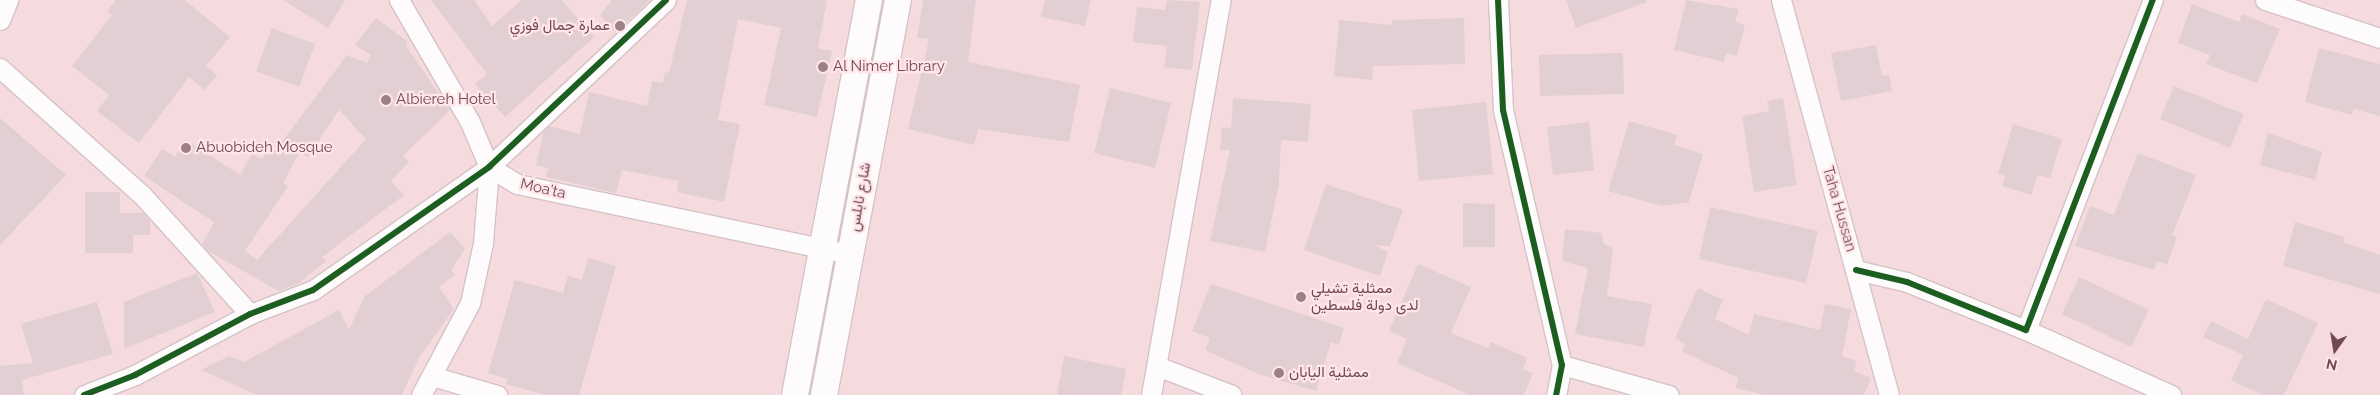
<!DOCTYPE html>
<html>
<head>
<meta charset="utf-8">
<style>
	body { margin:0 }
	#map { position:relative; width:2380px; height:395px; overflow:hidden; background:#f6e7e8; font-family:Raleway,Vazirmatn,sans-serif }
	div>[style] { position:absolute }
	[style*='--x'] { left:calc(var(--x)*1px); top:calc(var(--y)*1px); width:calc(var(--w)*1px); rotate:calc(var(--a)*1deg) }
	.residential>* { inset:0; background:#f5dbde }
	.building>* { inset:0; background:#e2cfd3 }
	.roads { filter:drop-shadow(1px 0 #d4c2c6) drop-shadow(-1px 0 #d4c2c6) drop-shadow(0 1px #d4c2c6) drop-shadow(0 -1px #d4c2c6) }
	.minor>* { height:19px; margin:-9.5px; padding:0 9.5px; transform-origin:9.5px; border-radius:9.5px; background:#fefbfc }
	.secondary>* { height:26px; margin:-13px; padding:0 13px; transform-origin:13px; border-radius:13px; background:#fefbfc }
	.cycleway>* { height:6px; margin:-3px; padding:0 3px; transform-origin:3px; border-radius:3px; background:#1b5e20 }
	.dots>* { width:14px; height:14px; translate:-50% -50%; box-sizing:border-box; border:2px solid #ffe6e8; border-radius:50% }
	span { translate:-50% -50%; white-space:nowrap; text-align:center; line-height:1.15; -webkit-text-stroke:4.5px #ffe6e8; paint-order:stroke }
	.poi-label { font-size:15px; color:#724855 }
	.right { translate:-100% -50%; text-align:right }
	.left { translate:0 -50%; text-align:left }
	.street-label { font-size:15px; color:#724855 }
	.north { position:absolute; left:2310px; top:325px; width:50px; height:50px; -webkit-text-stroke:4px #ffe6e8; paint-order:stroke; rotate:193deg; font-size:14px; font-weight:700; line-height:20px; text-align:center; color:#724855 }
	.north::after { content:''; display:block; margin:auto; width:18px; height:22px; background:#724855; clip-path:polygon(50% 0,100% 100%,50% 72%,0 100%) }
</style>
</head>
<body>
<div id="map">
	<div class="residential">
		<i style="clip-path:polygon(0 0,2380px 0,2380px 395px,0 395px)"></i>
	</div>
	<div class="building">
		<i style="clip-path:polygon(116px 0,185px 0,230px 37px,206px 66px,217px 75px,205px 90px,189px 77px,139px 143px,97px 111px,109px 95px,72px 66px,112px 15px,107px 11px)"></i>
		<i style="clip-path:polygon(283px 0,345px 0,328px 28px)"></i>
		<i style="clip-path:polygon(431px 0,474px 0,492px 26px,522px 0,562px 0,594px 37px,505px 117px,475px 84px,487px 74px)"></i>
		<i style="clip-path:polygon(612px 0,650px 0,615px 33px,600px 15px)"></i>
		<i style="clip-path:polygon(687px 0,827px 0,818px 48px,832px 51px,817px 117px,764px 105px,781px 28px,738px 19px,718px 120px,740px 124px,724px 202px,677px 192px,679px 181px,622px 170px,616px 193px,546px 177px,548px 168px,536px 165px,544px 131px,549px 126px,580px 134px,589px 92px,647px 106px,652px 81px,663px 83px,665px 72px,669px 73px)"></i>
		<i style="clip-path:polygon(923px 0,976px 0,968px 62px,1080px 85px,1069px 142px,978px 129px,974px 145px,908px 129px,929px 39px,917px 38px)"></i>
		<i style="clip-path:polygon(1045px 0,1091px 0,1085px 26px,1041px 17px)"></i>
		<i style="clip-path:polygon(1167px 0,1200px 2px,1192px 70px,1164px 67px,1167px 46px,1133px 42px,1137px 7px,1165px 10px)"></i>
		<i style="clip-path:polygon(1566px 0,1646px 0,1647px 2px,1576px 28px)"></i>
		<i style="clip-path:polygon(1686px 0,1739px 9px,1735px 22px,1745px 25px,1737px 56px,1726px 53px,1724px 62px,1674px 50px)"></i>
		<i style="clip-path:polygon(2192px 4px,2239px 22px,2242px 14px,2280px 29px,2257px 83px,2206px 64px,2210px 55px,2178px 43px)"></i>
		<i style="clip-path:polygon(evenodd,376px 18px,408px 42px,406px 46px,450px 110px,403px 156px,409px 162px,391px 181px,404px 195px,322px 257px,326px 261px,299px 283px,279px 291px,208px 251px,202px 244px,214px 222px,144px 176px,162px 149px,175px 157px,186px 140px,240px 175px,252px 154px,262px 159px,270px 148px,275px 151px,347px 55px,367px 63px,371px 55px,355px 45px,376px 18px,339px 110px,366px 139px,257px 260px,245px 251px,288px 186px,283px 183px,300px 151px,308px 157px,339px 110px)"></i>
		<i style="clip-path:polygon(1464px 18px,1465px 64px,1373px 66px,1372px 80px,1334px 76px,1339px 20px,1392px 25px,1392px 20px)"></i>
		<i style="clip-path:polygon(272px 28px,315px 44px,299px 87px,256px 71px)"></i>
		<i style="clip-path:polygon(1876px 45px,1882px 76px,1889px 75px,1892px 91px,1841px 101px,1831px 53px)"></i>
		<i style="clip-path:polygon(2319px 48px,2380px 64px,2380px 116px,2354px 109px,2352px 115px,2305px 102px)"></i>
		<i style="clip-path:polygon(1623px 53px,1624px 94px,1540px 96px,1539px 55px)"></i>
		<i style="clip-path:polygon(2174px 86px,2244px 114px,2230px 148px,2160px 119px)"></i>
		<i style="clip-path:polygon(1110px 88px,1171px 103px,1155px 168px,1094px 153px)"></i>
		<i style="clip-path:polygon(1233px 98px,1311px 104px,1308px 142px,1281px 140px,1279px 183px,1265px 252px,1210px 241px,1230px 150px,1220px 150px,1222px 127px,1231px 128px)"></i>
		<i style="clip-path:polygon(1783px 98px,1797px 185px,1754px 192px,1742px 116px,1769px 111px,1767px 101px)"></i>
		<i style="clip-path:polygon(1486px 102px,1493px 174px,1419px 181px,1412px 110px)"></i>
		<i style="clip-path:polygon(0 118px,66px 175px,0 245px)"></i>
		<i style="clip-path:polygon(1629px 121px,1677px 135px,1674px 145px,1703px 154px,1689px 202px,1662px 206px,1608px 191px)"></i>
		<i style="clip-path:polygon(1589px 122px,1594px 170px,1553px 175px,1547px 127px)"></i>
		<i style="clip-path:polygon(2013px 124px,2062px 139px,2050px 178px,2038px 175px,2031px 195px,2002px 186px,2005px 176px,1998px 174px)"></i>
		<i style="clip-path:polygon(2268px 133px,2322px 152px,2315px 180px,2260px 165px)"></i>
		<i style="clip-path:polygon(2138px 153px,2196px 175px,2172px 236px,2177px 237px,2167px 265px,2157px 261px,2154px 270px,2075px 246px,2090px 206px,2114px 215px)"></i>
		<i style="clip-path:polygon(1326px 184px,1403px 210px,1390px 246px,1374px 245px,1388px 252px,1380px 276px,1304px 250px)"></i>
		<i style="clip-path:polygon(85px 192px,120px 192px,120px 213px,143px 213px,150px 221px,150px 235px,133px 235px,133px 253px,85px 253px)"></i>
		<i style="clip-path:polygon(1463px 203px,1495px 204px,1495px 247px,1463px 247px)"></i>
		<i style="clip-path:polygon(1710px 207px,1818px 231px,1806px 283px,1699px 259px)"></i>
		<i style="clip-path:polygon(2295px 222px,2345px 237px,2343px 242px,2380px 255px,2380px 294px,2283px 266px)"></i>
		<i style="clip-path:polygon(1565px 229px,1602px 233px,1603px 243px,1613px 248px,1607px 296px,1652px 304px,1644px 347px,1575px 334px,1588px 268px,1562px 261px)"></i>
		<i style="clip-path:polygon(450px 232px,465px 249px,451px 270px,455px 275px,439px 287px,454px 309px,419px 358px,402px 395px,257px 395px,201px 370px,229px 356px,244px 362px,339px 310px,349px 330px,364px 297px)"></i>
		<i style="clip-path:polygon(588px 258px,616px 266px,579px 395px,546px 395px,506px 384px,508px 379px,488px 373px,515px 280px,563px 293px,568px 276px,582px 280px)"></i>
		<i style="clip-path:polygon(1418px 264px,1471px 287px,1451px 333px,1488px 348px,1491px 342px,1527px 358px,1523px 369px,1533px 373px,1524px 395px,1470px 395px,1397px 363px,1407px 339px,1389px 331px)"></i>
		<i style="clip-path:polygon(197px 273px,215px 312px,124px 349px,124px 302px)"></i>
		<i style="clip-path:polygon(2079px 277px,2149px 310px,2131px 347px,2062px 314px)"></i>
		<i style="clip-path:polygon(1211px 284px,1344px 328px,1339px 345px,1331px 342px,1316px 391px,1258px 374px,1205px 350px,1210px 338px,1192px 331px)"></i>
		<i style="clip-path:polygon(1698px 288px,1723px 300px,1715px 319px,1749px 335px,1754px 314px,1820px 330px,1825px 304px,1851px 309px,1842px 356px,1857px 361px,1854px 371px,1871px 378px,1864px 395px,1765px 395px,1736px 388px,1738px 378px,1682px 351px,1685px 344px,1675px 338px)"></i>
		<i style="clip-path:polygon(2266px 299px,2318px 323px,2284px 395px,2262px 395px,2231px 380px,2243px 355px,2203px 337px,2211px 321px,2248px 339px)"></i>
		<i style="clip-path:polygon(97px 302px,113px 354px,22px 380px,24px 395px,0 395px,0 366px,33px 363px,21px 324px)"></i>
		<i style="clip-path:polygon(1064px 356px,1126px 369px,1121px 395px,1057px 395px)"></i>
	</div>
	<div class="roads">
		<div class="minor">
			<i style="--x:399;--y:0;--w:141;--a:59.8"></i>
			<i style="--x:470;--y:122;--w:49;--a:67.1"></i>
			<i style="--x:489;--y:167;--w:76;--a:94.5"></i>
			<i style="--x:483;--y:243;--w:61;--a:102.2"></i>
			<i style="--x:470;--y:303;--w:104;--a:118"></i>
			<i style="--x:1498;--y:0;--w:110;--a:87.4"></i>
			<i style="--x:1503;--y:110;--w:262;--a:77"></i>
			<i style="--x:1562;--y:365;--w:31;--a:101"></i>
			<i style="--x:1781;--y:0;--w:409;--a:74.7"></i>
			<i style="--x:2265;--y:0;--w:121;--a:18.3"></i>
			<i style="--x:0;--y:20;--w:22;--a:-68"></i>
			<i style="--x:0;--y:68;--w:191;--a:41.8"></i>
			<i style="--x:142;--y:195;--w:161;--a:47.8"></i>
			<i style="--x:489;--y:167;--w:33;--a:31"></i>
			<i style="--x:517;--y:184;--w:340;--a:11.9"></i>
			<i style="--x:1856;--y:270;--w:52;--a:13.2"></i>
			<i style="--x:1907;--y:282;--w:128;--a:22"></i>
			<i style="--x:2026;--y:330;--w:354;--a:-69"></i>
			<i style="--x:2026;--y:330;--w:159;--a:24.1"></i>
			<i style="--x:1562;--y:365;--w:111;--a:15.7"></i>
			<i style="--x:1157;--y:366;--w:80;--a:21.1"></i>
			<i style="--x:432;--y:376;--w:68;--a:16.3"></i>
			<i style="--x:84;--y:395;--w:55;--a:-21.4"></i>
			<i style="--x:135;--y:375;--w:130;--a:-27.9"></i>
			<i style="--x:250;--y:314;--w:67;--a:-20.9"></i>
			<i style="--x:313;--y:290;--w:215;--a:-34.9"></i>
			<i style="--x:489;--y:167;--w:243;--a:-43.3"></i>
			<i style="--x:1151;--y:395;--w:401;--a:-80"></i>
		</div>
		<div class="secondary">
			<i style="--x:795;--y:395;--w:402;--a:-79.4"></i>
			<i style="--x:824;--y:395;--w:402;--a:-79.4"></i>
		</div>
	</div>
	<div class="cycleway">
		<i style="--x:1498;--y:0;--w:110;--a:87.4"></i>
		<i style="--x:1503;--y:110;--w:262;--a:77"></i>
		<i style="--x:1562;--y:365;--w:31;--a:101"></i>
		<i style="--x:1856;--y:270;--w:52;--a:13.2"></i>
		<i style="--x:1907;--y:282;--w:128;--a:22"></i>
		<i style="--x:2026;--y:330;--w:354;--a:-69"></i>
		<i style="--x:84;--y:395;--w:55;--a:-21.4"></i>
		<i style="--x:135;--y:375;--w:130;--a:-27.9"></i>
		<i style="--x:250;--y:314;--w:67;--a:-20.9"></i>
		<i style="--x:313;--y:290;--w:215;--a:-34.9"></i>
		<i style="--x:489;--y:167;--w:243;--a:-43.3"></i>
	</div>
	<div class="dots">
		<i style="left:620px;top:26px;background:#a08088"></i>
		<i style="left:823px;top:67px;background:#a08088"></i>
		<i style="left:386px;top:100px;background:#a08088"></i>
		<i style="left:186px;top:148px;background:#a08088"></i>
		<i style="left:1301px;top:297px;background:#a08088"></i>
		<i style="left:1279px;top:373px;background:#a08088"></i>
	</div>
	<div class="poi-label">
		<span class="right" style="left:610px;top:26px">عمارة جمال فوزي</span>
		<span class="left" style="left:833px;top:67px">Al Nimer Library</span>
		<span class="left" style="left:396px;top:100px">Albiereh Hotel</span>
		<span class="left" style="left:196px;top:148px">Abuobideh Mosque</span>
		<span class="left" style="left:1311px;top:297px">ممثلية تشيلي<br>لدى دولة فلسطين</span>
		<span class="left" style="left:1289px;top:373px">ممثلية اليابان</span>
	</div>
	<div class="street-label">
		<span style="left:543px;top:189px;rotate:13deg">Moa'ta</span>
		<span style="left:860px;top:197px;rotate:-80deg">شارع نابلس</span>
		<span style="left:1839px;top:209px;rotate:74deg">Taha Hussan</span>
	</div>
	<div class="north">N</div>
</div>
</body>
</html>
